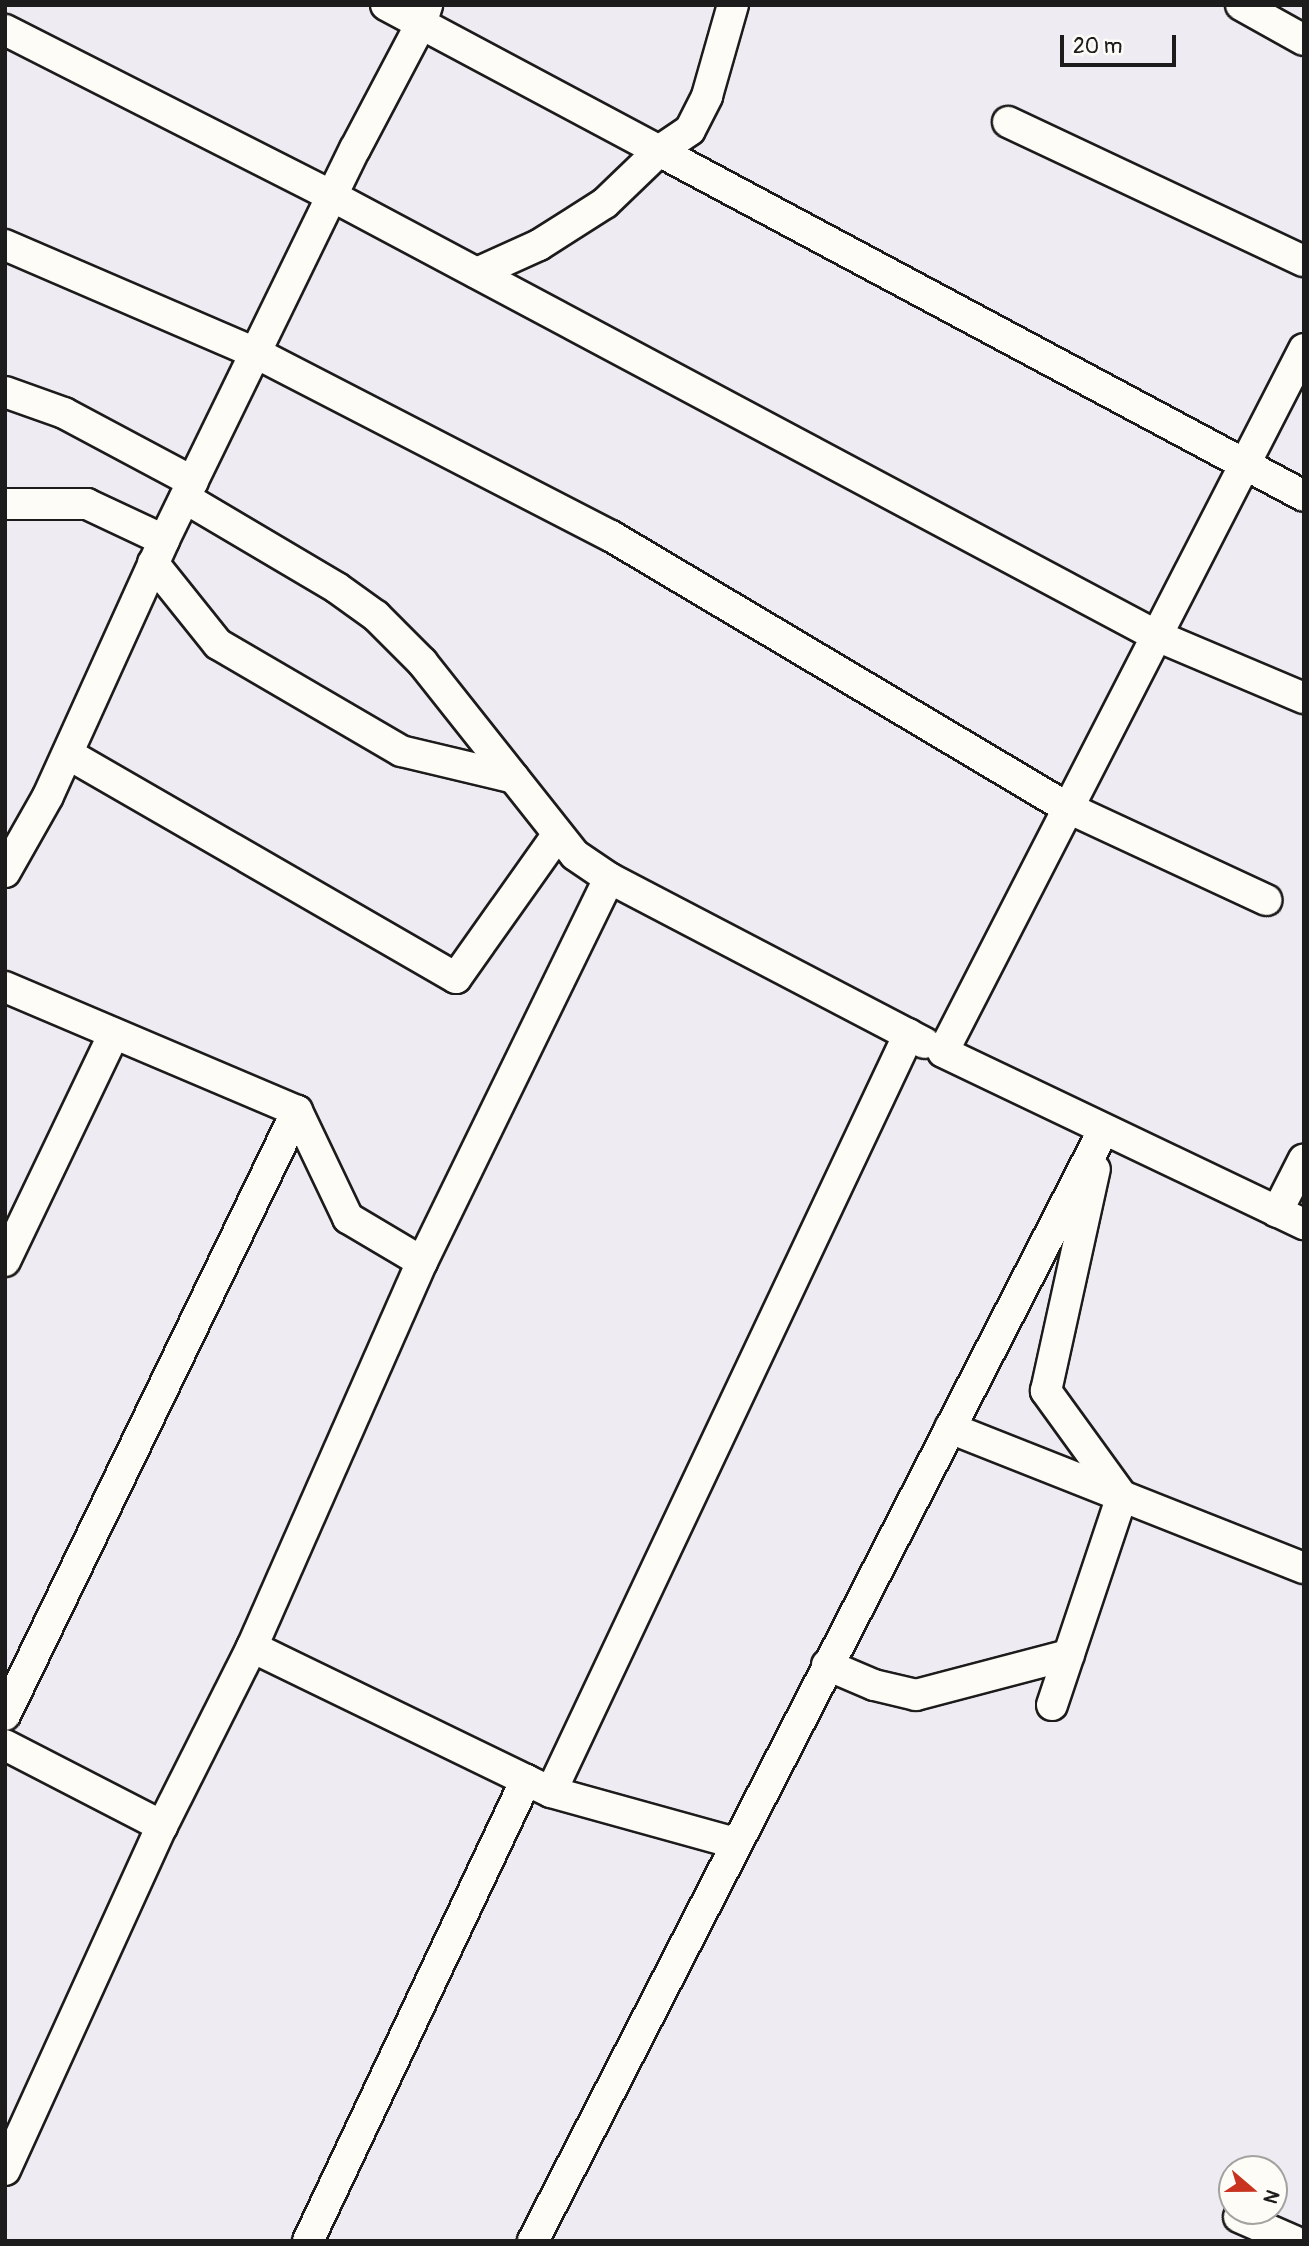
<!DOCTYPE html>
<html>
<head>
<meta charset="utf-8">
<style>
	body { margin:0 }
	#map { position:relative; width:1309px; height:2246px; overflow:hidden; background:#eeecf2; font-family:Pangolin,sans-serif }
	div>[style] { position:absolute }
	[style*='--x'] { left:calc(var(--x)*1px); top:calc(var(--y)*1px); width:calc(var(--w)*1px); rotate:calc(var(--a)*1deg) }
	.roads { filter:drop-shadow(2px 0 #1c1c1c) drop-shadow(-2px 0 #1c1c1c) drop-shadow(0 2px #1c1c1c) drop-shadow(0 -2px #1c1c1c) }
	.street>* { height:30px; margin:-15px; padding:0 15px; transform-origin:15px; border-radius:15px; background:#fdfcf7 }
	span { translate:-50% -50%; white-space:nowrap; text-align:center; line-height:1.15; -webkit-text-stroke:5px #fdfcf7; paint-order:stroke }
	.frame { position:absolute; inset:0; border:7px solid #1c1c1c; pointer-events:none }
	.north { position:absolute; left:1218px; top:2155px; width:70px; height:70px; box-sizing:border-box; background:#fdfcf7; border:2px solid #a3a29f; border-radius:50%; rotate:110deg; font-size:19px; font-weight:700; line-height:28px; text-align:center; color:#1c1c1c }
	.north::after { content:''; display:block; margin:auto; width:24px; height:32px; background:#c8321e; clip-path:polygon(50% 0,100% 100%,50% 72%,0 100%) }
	.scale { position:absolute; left:1060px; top:35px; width:116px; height:32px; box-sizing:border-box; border:4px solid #1c1c1c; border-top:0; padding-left:9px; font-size:21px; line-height:24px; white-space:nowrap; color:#1c1c1c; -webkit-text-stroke:5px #fdfcf7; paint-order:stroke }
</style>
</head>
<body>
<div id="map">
	<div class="roads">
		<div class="street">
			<i style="--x:386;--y:5;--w:310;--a:28.1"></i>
			<i style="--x:659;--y:151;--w:37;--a:-34"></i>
			<i style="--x:690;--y:130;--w:38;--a:-63"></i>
			<i style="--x:707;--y:96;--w:95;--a:-74.1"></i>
			<i style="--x:1241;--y:5;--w:72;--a:29.1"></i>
			<i style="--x:5;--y:30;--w:367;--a:26.9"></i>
			<i style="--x:332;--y:196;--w:935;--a:28.07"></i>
			<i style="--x:1157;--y:636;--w:160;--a:22.9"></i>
			<i style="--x:1008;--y:122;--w:327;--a:25.2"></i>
			<i style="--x:5;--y:245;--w:273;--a:23.3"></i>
			<i style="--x:256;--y:353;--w:399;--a:27.3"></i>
			<i style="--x:611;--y:536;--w:530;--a:30.78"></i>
			<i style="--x:1066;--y:807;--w:221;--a:24.9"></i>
			<i style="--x:477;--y:273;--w:68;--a:-24.3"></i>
			<i style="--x:539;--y:245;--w:78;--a:-32.5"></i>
			<i style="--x:605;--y:203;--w:75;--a:-43.9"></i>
			<i style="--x:659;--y:151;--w:731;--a:28.14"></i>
			<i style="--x:1304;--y:349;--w:790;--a:117.18"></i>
			<i style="--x:943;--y:1052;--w:400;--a:25.5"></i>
			<i style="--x:5;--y:392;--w:63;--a:19.6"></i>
			<i style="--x:64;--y:413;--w:146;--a:28.1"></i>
			<i style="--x:185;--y:498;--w:177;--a:30.6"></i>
			<i style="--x:337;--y:588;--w:48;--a:35.7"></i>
			<i style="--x:376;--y:616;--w:65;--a:45"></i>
			<i style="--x:422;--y:662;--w:246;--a:51.6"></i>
			<i style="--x:575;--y:855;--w:41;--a:34.1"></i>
			<i style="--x:609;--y:878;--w:356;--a:27.6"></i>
			<i style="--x:5;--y:504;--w:82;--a:0"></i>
			<i style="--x:87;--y:504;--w:85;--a:25.1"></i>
			<i style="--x:153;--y:563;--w:104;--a:51.3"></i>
			<i style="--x:218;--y:644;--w:212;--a:30.3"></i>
			<i style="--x:401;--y:751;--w:116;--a:13.4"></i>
			<i style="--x:68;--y:754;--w:448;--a:30"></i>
			<i style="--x:456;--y:978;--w:176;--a:-54.7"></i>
			<i style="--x:5;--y:872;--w:87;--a:-60.5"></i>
			<i style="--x:48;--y:796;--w:281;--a:-65.6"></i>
			<i style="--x:164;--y:540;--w:435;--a:-64"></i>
			<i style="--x:355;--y:149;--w:141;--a:-62.2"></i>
			<i style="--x:421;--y:24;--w:20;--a:-72"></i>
			<i style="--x:5;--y:987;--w:317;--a:23"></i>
			<i style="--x:297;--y:1111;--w:119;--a:64.5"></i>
			<i style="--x:348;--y:1218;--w:86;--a:30.7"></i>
			<i style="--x:1277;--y:1212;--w:59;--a:-63"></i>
			<i style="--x:5;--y:1261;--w:252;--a:-64.4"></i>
			<i style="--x:950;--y:1428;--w:381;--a:21.6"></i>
			<i style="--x:252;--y:1647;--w:332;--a:25.9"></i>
			<i style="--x:551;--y:1792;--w:838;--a:-64.72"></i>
			<i style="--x:827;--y:1665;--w:51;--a:23.1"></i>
			<i style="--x:874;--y:1685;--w:43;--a:13.4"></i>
			<i style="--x:916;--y:1695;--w:158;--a:-14.7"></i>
			<i style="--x:1052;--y:1705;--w:220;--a:-71.5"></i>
			<i style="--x:1122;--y:1496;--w:130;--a:-125.9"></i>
			<i style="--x:1046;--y:1391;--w:227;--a:-77.6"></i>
			<i style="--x:5;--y:1715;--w:671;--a:-64.2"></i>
			<i style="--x:5;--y:1745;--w:177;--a:27.3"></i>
			<i style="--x:551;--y:1792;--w:191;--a:15.5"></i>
			<i style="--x:5;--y:2170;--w:378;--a:-65.5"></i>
			<i style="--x:162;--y:1826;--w:200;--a:-63.3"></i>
			<i style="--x:252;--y:1647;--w:421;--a:-66.2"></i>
			<i style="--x:422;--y:1262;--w:427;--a:-64"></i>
			<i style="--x:1239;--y:2217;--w:60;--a:23.6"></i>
			<i style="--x:308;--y:2241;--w:510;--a:-64.69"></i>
			<i style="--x:533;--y:2241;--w:1248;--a:-62.82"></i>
		</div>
	</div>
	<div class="frame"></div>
	<div class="north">N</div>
	<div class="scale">20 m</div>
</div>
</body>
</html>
